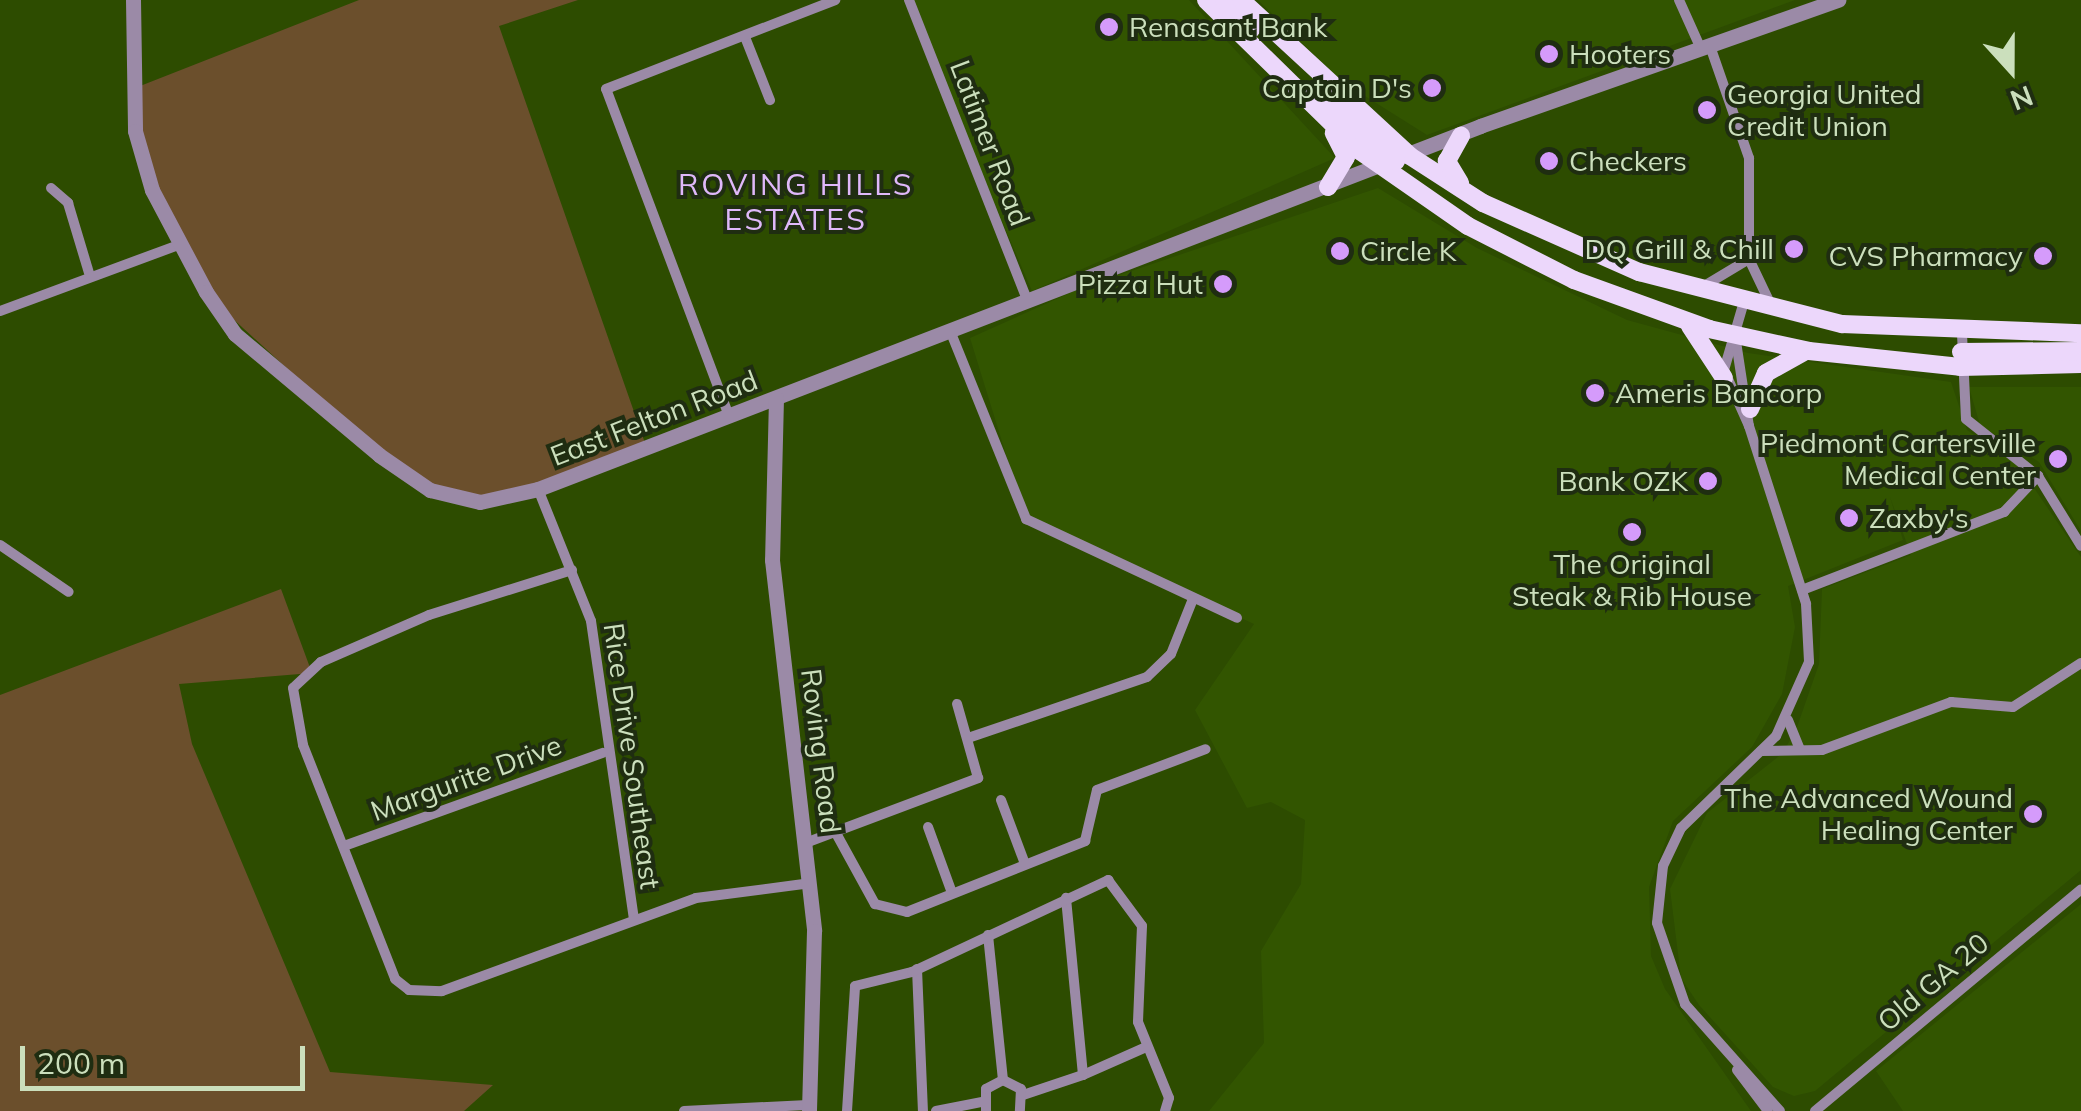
<!DOCTYPE html>
<html>
<head>
<meta charset="utf-8">
<style>
	body { margin:0 }
	#map { position:relative; width:2081px; height:1111px; overflow:hidden; background:#2d4c00; font-family:Mulish,sans-serif }
	div>[style] { position:absolute }
	[style*='--x'] { left:calc(var(--x)*1px); top:calc(var(--y)*1px); width:calc(var(--w)*1px); rotate:calc(var(--a)*1deg) }
	.built>* { inset:0; background:#325500 }
	.green>* { inset:0; background:#6b4f2c }
	.minor>* { height:10px; margin:-5px; padding:0 5px; transform-origin:5px; border-radius:5px; background:#9b8aa7 }
	.tertiary>* { height:15px; margin:-7.5px; padding:0 7.5px; transform-origin:7.5px; border-radius:7.5px; background:#9b8aa7 }
	.primary>* { height:18px; margin:-9px; padding:0 9px; transform-origin:9px; border-radius:9px; background:#ecd7fb }
	.dots>* { width:28px; height:28px; translate:-50% -50%; box-sizing:border-box; border:5px solid #1f2d11; border-radius:50% }
	span { translate:-50% -50%; white-space:nowrap; text-align:center; line-height:1.15; -webkit-text-stroke:8px #1f2d11; paint-order:stroke }
	.poi-label { font-size:28px; color:#cbdfbc }
	.left { translate:0 -50%; text-align:left }
	.right { translate:-100% -50%; text-align:right }
	.street-label { font-size:28px; color:#cbdfbc }
	.neighbourhood-label { font-size:30px; color:#dfb8fa; letter-spacing:2.5px }
	.north { position:absolute; left:1961px; top:20px; width:100px; height:100px; -webkit-text-stroke:8px #1f2d11; paint-order:stroke; rotate:159deg; font-size:28px; font-weight:700; line-height:40px; text-align:center; color:#cbdfbc }
	.north::after { content:''; display:block; margin:auto; width:35px; height:45px; background:#cbdfbc; clip-path:polygon(50% 0,100% 100%,50% 72%,0 100%) }
	.scale { position:absolute; left:20px; top:1046px; width:285px; height:45px; box-sizing:border-box; border:5px solid #cbdfbc; border-top:0; padding-left:12px; font-size:30px; line-height:35px; white-space:nowrap; color:#cbdfbc; -webkit-text-stroke:8px #1f2d11; paint-order:stroke }
</style>
</head>
<body>
<div id="map">
	<div class="built">
		<i style="clip-path:polygon(907px 0,1189px 0,1335px 158px,1032px 291px)"></i>
		<i style="clip-path:polygon(1258px 0,1795px 0,1427px 135px,1341px 81px)"></i>
		<i style="clip-path:polygon(1378px 188px,1477px 248px,1627px 320px,1748px 353px,1951px 382px,1967px 430px,2019px 466px,2081px 557px,2081px 870px,1815px 1091px,1794px 1096px,1773px 1087px,1699px 1005px,1681px 978px,1670px 889px,1707px 813px,1783px 753px,1797px 727px,1819px 664px,1822px 589px,1911px 555px,1890px 497px,1903px 540px,1788px 586px,1795px 627px,1782px 694px,1752px 747px,1673px 821px,1649px 887px,1651px 956px,1665px 989px,1751px 1111px,1209px 1111px,1264px 1043px,1261px 951px,1301px 884px,1305px 820px,1271px 802px,1247px 808px,1195px 710px,1254px 624px,1026px 519px,970px 338px,1081px 288px)"></i>
		<i style="clip-path:polygon(1969px 387px,2081px 387px,2081px 531px,2039px 462px,1980px 425px)"></i>
		<i style="clip-path:polygon(2081px 904px,2081px 1111px,1903px 1111px,1876px 1071px)"></i>
	</div>
	<div class="green">
		<i style="clip-path:polygon(359px 0,578px 0,499px 26px,646px 446px,538px 489px,470px 501px,400px 469px,318px 397px,218px 305px,178px 245px,140px 135px,135px 88px)"></i>
		<i style="clip-path:polygon(281px 589px,312px 673px,179px 684px,192px 744px,330px 1072px,493px 1085px,464px 1111px,0 1111px,0 695px)"></i>
	</div>
	<div class="minor">
		<i style="--x:909;--y:0;--w:325;--a:68.5"></i>
		<i style="--x:1679;--y:0;--w:54;--a:65.8"></i>
		<i style="--x:745;--y:37;--w:68;--a:68.4"></i>
		<i style="--x:1710;--y:46;--w:119;--a:70.8"></i>
		<i style="--x:1749;--y:158;--w:101;--a:90"></i>
		<i style="--x:1749;--y:259;--w:49;--a:64.5"></i>
		<i style="--x:51;--y:188;--w:23;--a:41"></i>
		<i style="--x:68;--y:203;--w:73;--a:73.3"></i>
		<i style="--x:1704;--y:286;--w:52;--a:-31"></i>
		<i style="--x:1743;--y:305;--w:68;--a:106.3"></i>
		<i style="--x:1724;--y:370;--w:61;--a:65.9"></i>
		<i style="--x:0;--y:311;--w:190;--a:-20.3"></i>
		<i style="--x:951;--y:333;--w:201;--a:68"></i>
		<i style="--x:1026;--y:519;--w:233;--a:25.1"></i>
		<i style="--x:1962;--y:334;--w:85;--a:87.3"></i>
		<i style="--x:1966;--y:419;--w:92;--a:38.4"></i>
		<i style="--x:2038;--y:476;--w:82;--a:58.4"></i>
		<i style="--x:1735;--y:335;--w:92;--a:81.3"></i>
		<i style="--x:1749;--y:426;--w:187;--a:72.2"></i>
		<i style="--x:1806;--y:604;--w:58;--a:87"></i>
		<i style="--x:1809;--y:662;--w:81;--a:114"></i>
		<i style="--x:1776;--y:736;--w:132;--a:135.9"></i>
		<i style="--x:1681;--y:828;--w:42;--a:115.3"></i>
		<i style="--x:1663;--y:866;--w:57;--a:96"></i>
		<i style="--x:1657;--y:923;--w:86;--a:70.9"></i>
		<i style="--x:1685;--y:1004;--w:143;--a:48.4"></i>
		<i style="--x:729;--y:416;--w:349;--a:-110.6"></i>
		<i style="--x:606;--y:89;--w:246;--a:-21.2"></i>
		<i style="--x:538;--y:489;--w:142;--a:68.1"></i>
		<i style="--x:591;--y:621;--w:302;--a:81.8"></i>
		<i style="--x:0;--y:545;--w:83;--a:34.3"></i>
		<i style="--x:572;--y:570;--w:150;--a:162.5"></i>
		<i style="--x:429;--y:615;--w:118;--a:156.5"></i>
		<i style="--x:321;--y:662;--w:38;--a:137"></i>
		<i style="--x:293;--y:688;--w:58;--a:80"></i>
		<i style="--x:303;--y:745;--w:251;--a:68.5"></i>
		<i style="--x:395;--y:979;--w:18;--a:38"></i>
		<i style="--x:409;--y:990;--w:33;--a:2"></i>
		<i style="--x:442;--y:991;--w:270;--a:-20.1"></i>
		<i style="--x:696;--y:898;--w:116;--a:-7.4"></i>
		<i style="--x:1802;--y:590;--w:217;--a:-21.1"></i>
		<i style="--x:2004;--y:512;--w:50;--a:-46.6"></i>
		<i style="--x:1788;--y:720;--w:31;--a:68"></i>
		<i style="--x:968;--y:738;--w:189;--a:-18.8"></i>
		<i style="--x:1147;--y:677;--w:33;--a:-44"></i>
		<i style="--x:1171;--y:654;--w:59;--a:-68.2"></i>
		<i style="--x:1761;--y:751;--w:61;--a:-0.9"></i>
		<i style="--x:1822;--y:750;--w:138;--a:-20.4"></i>
		<i style="--x:1951;--y:702;--w:62;--a:4.6"></i>
		<i style="--x:2013;--y:707;--w:81;--a:-32.9"></i>
		<i style="--x:1001;--y:800;--w:68;--a:69.4"></i>
		<i style="--x:928;--y:827;--w:70;--a:70"></i>
		<i style="--x:837;--y:835;--w:79;--a:61.2"></i>
		<i style="--x:875;--y:904;--w:33;--a:14"></i>
		<i style="--x:907;--y:912;--w:192;--a:-21.7"></i>
		<i style="--x:1085;--y:841;--w:52;--a:-76.8"></i>
		<i style="--x:1097;--y:790;--w:116;--a:-20.6"></i>
		<i style="--x:808;--y:842;--w:182;--a:-20.6"></i>
		<i style="--x:978;--y:778;--w:77;--a:-105.8"></i>
		<i style="--x:344;--y:846;--w:275;--a:-19.8"></i>
		<i style="--x:988;--y:935;--w:146;--a:84.1"></i>
		<i style="--x:917;--y:969;--w:142;--a:87.6"></i>
		<i style="--x:1737;--y:1070;--w:51;--a:52.9"></i>
		<i style="--x:1083;--y:1075;--w:67;--a:-23.9"></i>
		<i style="--x:1023;--y:1095;--w:63;--a:-18.4"></i>
		<i style="--x:1083;--y:1075;--w:178;--a:-95.5"></i>
		<i style="--x:684;--y:1111;--w:124;--a:-2.8"></i>
		<i style="--x:847;--y:1111;--w:125;--a:-86.3"></i>
		<i style="--x:855;--y:986;--w:59;--a:-13.8"></i>
		<i style="--x:912;--y:972;--w:217;--a:-25.1"></i>
		<i style="--x:1108;--y:880;--w:57;--a:53.5"></i>
		<i style="--x:1142;--y:926;--w:96;--a:92.4"></i>
		<i style="--x:1138;--y:1022;--w:82;--a:67.8"></i>
		<i style="--x:1169;--y:1098;--w:14;--a:107"></i>
		<i style="--x:936;--y:1111;--w:47;--a:-11.1"></i>
		<i style="--x:986;--y:1111;--w:22;--a:-90"></i>
		<i style="--x:986;--y:1089;--w:19;--a:-28"></i>
		<i style="--x:1003;--y:1080;--w:20;--a:27"></i>
		<i style="--x:1021;--y:1089;--w:22;--a:93"></i>
		<i style="--x:1815;--y:1111;--w:346;--a:-39.8"></i>
	</div>
	<div class="tertiary">
		<i style="--x:133;--y:0;--w:131;--a:89.1"></i>
		<i style="--x:135;--y:131;--w:61;--a:73.9"></i>
		<i style="--x:152;--y:190;--w:115;--a:62.1"></i>
		<i style="--x:206;--y:292;--w:51;--a:55.4"></i>
		<i style="--x:235;--y:334;--w:188;--a:40"></i>
		<i style="--x:379;--y:455;--w:62;--a:34.5"></i>
		<i style="--x:430;--y:490;--w:51;--a:13.5"></i>
		<i style="--x:480;--y:502;--w:59;--a:-12.6"></i>
		<i style="--x:538;--y:489;--w:1010;--a:-21.07"></i>
		<i style="--x:1480;--y:126;--w:380;--a:-19.4"></i>
		<i style="--x:776;--y:398;--w:162;--a:91.4"></i>
		<i style="--x:772;--y:560;--w:373;--a:83.5"></i>
		<i style="--x:814;--y:931;--w:180;--a:91.6"></i>
	</div>
	<div class="primary">
		<i style="--x:1206;--y:0;--w:216;--a:44.4"></i>
		<i style="--x:1360;--y:151;--w:131;--a:34.8"></i>
		<i style="--x:1468;--y:226;--w:119;--a:27"></i>
		<i style="--x:1574;--y:280;--w:144;--a:19.9"></i>
		<i style="--x:1709;--y:329;--w:102;--a:12.4"></i>
		<i style="--x:1809;--y:351;--w:152;--a:6"></i>
		<i style="--x:1960;--y:367;--w:121;--a:-1.4"></i>
		<i style="--x:1224;--y:0;--w:40;--a:47"></i>
		<i style="--x:1241;--y:0;--w:230;--a:42.7"></i>
		<i style="--x:1410;--y:156;--w:87;--a:32.8"></i>
		<i style="--x:1483;--y:203;--w:171;--a:23.9"></i>
		<i style="--x:1639;--y:272;--w:210;--a:14.4"></i>
		<i style="--x:1842;--y:324;--w:239;--a:2.2"></i>
		<i style="--x:1316;--y:93;--w:105;--a:40.4"></i>
		<i style="--x:1460;--y:183;--w:26;--a:-121"></i>
		<i style="--x:1447;--y:161;--w:29;--a:-61"></i>
		<i style="--x:1328;--y:187;--w:35;--a:-59"></i>
		<i style="--x:1346;--y:157;--w:27;--a:-117"></i>
		<i style="--x:1690;--y:326;--w:62;--a:56.8"></i>
		<i style="--x:1961;--y:352;--w:120;--a:-0.5"></i>
		<i style="--x:1750;--y:409;--w:39;--a:-66"></i>
		<i style="--x:1766;--y:373;--w:43;--a:-28.9"></i>
	</div>
	<div class="dots">
		<i style="left:1109px;top:27px;background:#d59bfb"></i>
		<i style="left:1549px;top:54px;background:#d59bfb"></i>
		<i style="left:1432px;top:88px;background:#d59bfb"></i>
		<i style="left:1707px;top:110px;background:#d59bfb"></i>
		<i style="left:1549px;top:161px;background:#d59bfb"></i>
		<i style="left:1794px;top:249px;background:#d59bfb"></i>
		<i style="left:1340px;top:251px;background:#d59bfb"></i>
		<i style="left:2043px;top:256px;background:#d59bfb"></i>
		<i style="left:1223px;top:284px;background:#d59bfb"></i>
		<i style="left:1595px;top:393px;background:#d59bfb"></i>
		<i style="left:2058px;top:459px;background:#d59bfb"></i>
		<i style="left:1708px;top:481px;background:#d59bfb"></i>
		<i style="left:1849px;top:518px;background:#d59bfb"></i>
		<i style="left:1632px;top:532px;background:#d59bfb"></i>
		<i style="left:2033px;top:814px;background:#d59bfb"></i>
	</div>
	<div class="poi-label">
		<span class="left" style="left:1129px;top:27px">Renasant Bank</span>
		<span class="left" style="left:1569px;top:54px">Hooters</span>
		<span class="right" style="left:1412px;top:88px">Captain D's</span>
		<span class="left" style="left:1727px;top:110px">Georgia United<br>Credit Union</span>
		<span class="left" style="left:1569px;top:161px">Checkers</span>
		<span class="right" style="left:1774px;top:249px">DQ Grill &amp; Chill</span>
		<span class="left" style="left:1360px;top:251px">Circle K</span>
		<span class="right" style="left:2023px;top:256px">CVS Pharmacy</span>
		<span class="right" style="left:1203px;top:284px">Pizza Hut</span>
		<span class="left" style="left:1615px;top:393px">Ameris Bancorp</span>
		<span class="right" style="left:2036px;top:459px">Piedmont Cartersville<br>Medical Center</span>
		<span class="right" style="left:1688px;top:481px">Bank OZK</span>
		<span class="left" style="left:1869px;top:518px">Zaxby's</span>
		<span style="left:1632px;top:580px">The Original<br>Steak &amp; Rib House</span>
		<span class="right" style="left:2013px;top:814px">The Advanced Wound<br>Healing Center</span>
	</div>
	<div class="street-label">
		<span style="left:990px;top:143px;rotate:69deg">Latimer Road</span>
		<span style="left:654px;top:418px;rotate:-21deg">East Felton Road</span>
		<span style="left:821px;top:751px;rotate:83deg">Roving Road</span>
		<span style="left:632px;top:756px;rotate:82deg">Rice Drive Southeast</span>
		<span style="left:466px;top:778px;rotate:-20deg">Margurite Drive</span>
		<span style="left:1933px;top:982px;rotate:-40deg">Old GA 20</span>
	</div>
	<div class="neighbourhood-label">
		<span style="left:796px;top:201px">ROVING HILLS<br>ESTATES</span>
	</div>
	<div class="north">N</div>
	<div class="scale">200 m</div>
</div>
</body>
</html>
